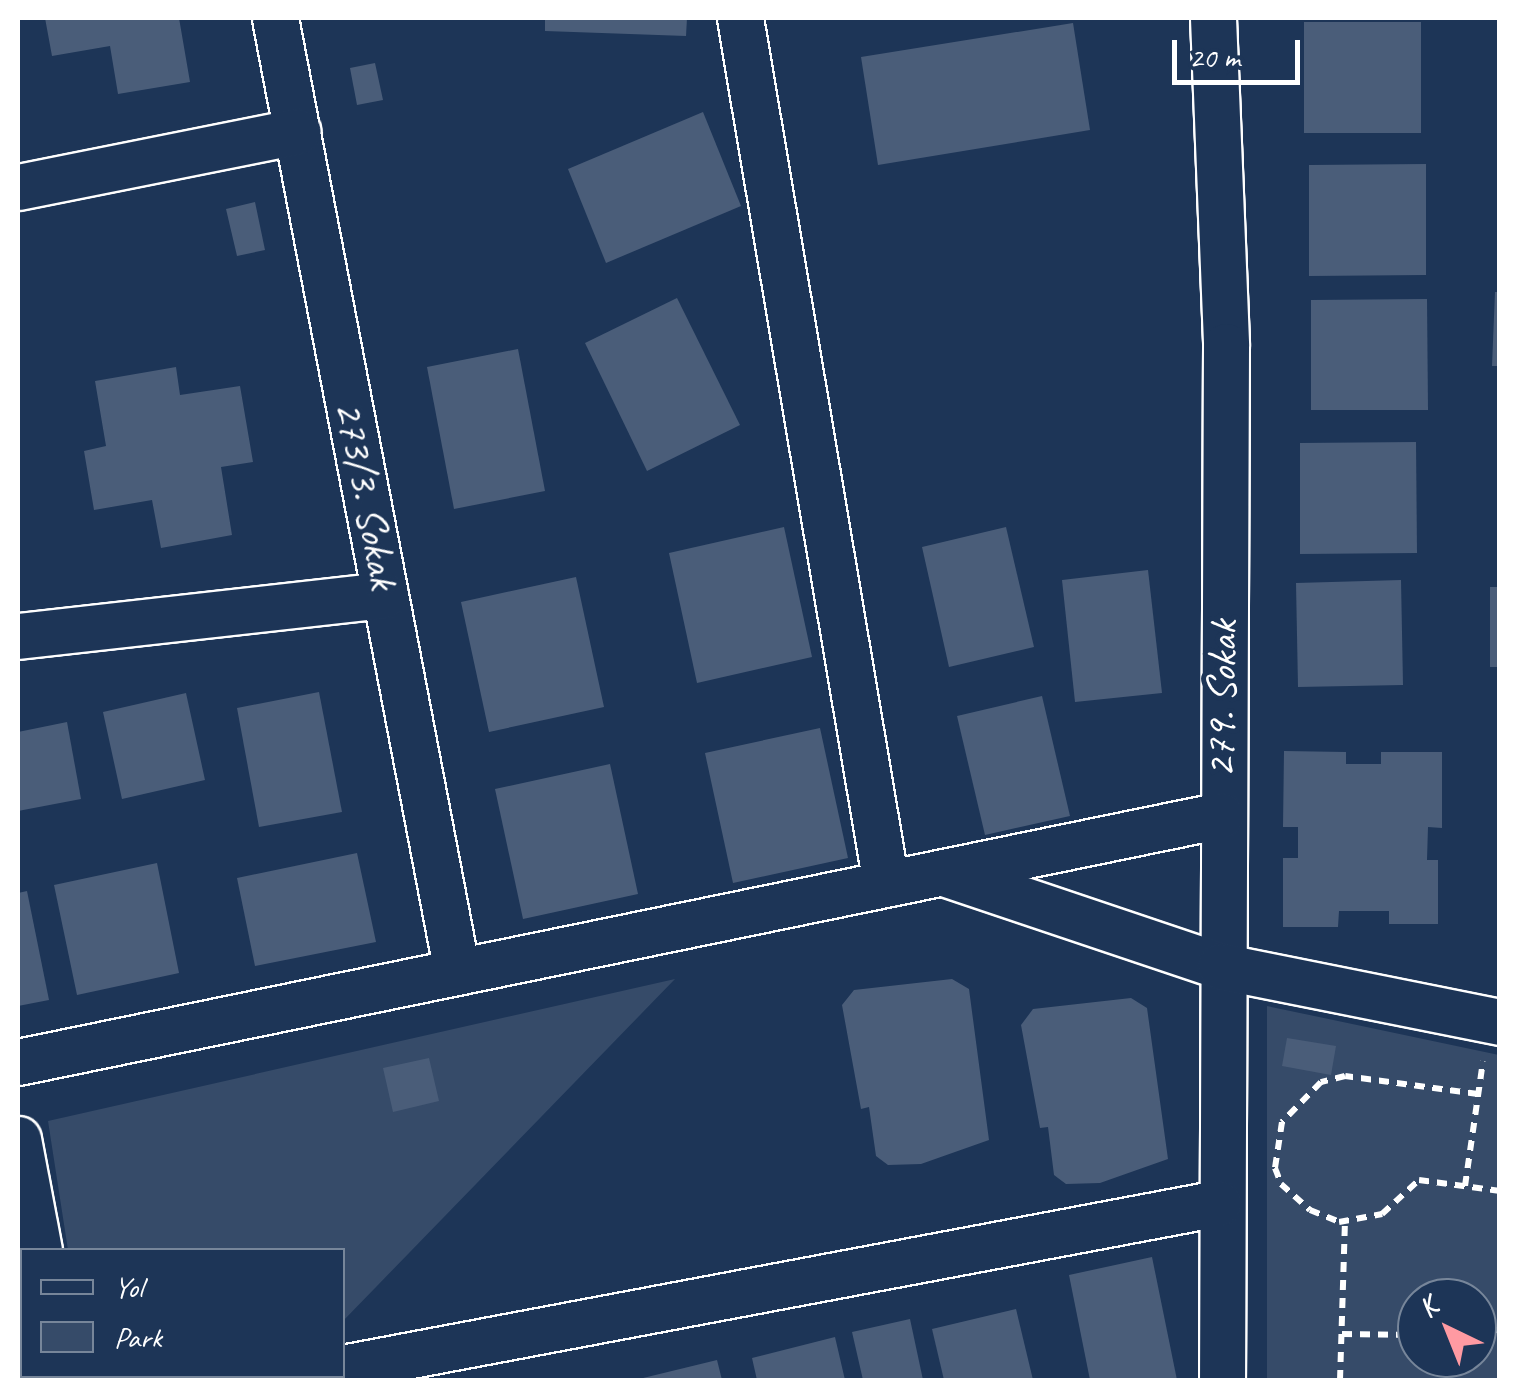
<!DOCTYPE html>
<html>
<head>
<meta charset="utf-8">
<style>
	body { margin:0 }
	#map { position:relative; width:1517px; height:1398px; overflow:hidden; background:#1d3557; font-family:Caveat,sans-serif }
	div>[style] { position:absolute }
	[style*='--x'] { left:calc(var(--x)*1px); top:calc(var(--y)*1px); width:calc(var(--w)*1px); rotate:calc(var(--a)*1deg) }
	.green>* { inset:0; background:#364b69 }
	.building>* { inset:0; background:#4a5d79 }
	.path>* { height:6px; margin-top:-3px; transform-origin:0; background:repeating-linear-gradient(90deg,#fff 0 10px,transparent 0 18px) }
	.roads { filter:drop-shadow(2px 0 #fff) drop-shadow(-2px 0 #fff) drop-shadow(0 2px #fff) drop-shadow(0 -2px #fff) }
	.minor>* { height:45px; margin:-22.5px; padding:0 22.5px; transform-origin:22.5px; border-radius:22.5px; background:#1d3557 }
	span { translate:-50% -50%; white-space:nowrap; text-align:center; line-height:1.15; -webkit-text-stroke:10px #1d3557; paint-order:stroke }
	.street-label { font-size:42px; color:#fff }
	.frame { position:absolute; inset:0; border:20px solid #fff; pointer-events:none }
	.legend { position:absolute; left:20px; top:1248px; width:325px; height:130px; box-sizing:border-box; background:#1d3557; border:2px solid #77869a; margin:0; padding:12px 18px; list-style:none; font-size:30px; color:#fff }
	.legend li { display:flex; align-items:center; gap:20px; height:50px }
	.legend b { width:50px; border:2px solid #77869a }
	.north { position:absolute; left:1397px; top:1278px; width:100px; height:100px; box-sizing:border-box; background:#1d3557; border:2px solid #77869a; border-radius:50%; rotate:317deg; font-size:28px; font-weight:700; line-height:40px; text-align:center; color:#fff }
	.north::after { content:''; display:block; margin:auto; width:35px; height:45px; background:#ff9aa2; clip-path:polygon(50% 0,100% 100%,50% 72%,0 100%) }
	.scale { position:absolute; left:1172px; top:40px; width:128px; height:45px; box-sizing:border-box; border:5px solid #fff; border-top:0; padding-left:12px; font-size:30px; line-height:35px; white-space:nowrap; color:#fff; -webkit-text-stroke:8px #1d3557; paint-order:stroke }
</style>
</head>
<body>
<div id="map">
	<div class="green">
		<i style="clip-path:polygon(675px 979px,343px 1321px,342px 1250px,68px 1250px,48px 1121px)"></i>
		<i style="clip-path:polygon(evenodd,1267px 1006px,1499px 1055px,1499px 1380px,1267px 1380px,1267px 1006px,1417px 1298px,1477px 1298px,1477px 1358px,1417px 1358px,1417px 1298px)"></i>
	</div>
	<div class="building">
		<i style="clip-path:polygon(45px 18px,179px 18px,190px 82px,118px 94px,110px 46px,52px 56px)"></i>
		<i style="clip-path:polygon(545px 18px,687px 18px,686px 36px,545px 31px)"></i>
		<i style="clip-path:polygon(1304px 22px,1421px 22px,1421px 133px,1304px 133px)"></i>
		<i style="clip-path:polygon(1073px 23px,1090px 130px,878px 165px,861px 57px)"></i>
		<i style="clip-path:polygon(375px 63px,383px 100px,357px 105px,350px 68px)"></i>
		<i style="clip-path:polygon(703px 112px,741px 206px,606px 263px,568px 169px)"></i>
		<i style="clip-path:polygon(1426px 164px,1426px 275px,1309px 276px,1309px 165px)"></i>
		<i style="clip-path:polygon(255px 202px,265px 250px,237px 256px,226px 209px)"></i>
		<i style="clip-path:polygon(1495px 292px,1500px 292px,1500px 366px,1492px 366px)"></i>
		<i style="clip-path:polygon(677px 298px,740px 425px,647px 471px,585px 343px)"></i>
		<i style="clip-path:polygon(1427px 299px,1428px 410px,1311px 410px,1311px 300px)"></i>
		<i style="clip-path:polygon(518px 349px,545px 491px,454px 509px,427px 367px)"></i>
		<i style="clip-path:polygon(176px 367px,180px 395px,240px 386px,253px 462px,221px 467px,232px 535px,161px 548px,152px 500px,94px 510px,84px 451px,106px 446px,95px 381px)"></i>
		<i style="clip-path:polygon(1416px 442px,1417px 553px,1300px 554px,1300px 443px)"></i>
		<i style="clip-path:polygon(784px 527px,812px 657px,697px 683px,669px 553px)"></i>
		<i style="clip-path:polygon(1006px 527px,1034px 647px,949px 667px,922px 547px)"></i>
		<i style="clip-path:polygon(1148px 570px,1162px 693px,1075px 702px,1062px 580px)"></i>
		<i style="clip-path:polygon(576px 577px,604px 707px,489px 732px,461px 602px)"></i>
		<i style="clip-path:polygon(1401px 580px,1403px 685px,1298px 687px,1296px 583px)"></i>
		<i style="clip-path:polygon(1490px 587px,1500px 587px,1500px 667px,1490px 667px)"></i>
		<i style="clip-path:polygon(319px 692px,342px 812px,259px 827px,237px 708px)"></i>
		<i style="clip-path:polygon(186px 693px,205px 780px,122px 799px,103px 712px)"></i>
		<i style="clip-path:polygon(1042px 696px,1070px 816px,985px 835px,957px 716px)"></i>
		<i style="clip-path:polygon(67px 722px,81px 799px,18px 811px,18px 732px)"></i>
		<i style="clip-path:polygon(820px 728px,848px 858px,733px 883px,705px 753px)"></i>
		<i style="clip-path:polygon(1284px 751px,1346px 752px,1346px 764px,1381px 764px,1381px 752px,1442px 752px,1442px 828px,1428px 827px,1427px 860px,1438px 860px,1438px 924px,1389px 924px,1389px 911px,1339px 911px,1338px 927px,1283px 927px,1283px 858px,1298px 858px,1298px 827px,1283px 827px)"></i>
		<i style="clip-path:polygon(610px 764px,638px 894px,523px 919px,495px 789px)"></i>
		<i style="clip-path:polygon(357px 853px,376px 942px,255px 966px,237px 878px)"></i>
		<i style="clip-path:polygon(157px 863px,179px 973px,77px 995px,54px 885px)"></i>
		<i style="clip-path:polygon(27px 891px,49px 1000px,18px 1006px,18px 893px)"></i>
		<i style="clip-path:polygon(952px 979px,969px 989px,989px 1140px,921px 1164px,888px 1165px,876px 1156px,869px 1107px,861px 1109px,842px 1005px,854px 990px)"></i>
		<i style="clip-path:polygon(1131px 998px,1147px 1008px,1168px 1159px,1100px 1183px,1066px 1184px,1054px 1175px,1048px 1127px,1040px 1128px,1021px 1025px,1033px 1009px)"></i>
		<i style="clip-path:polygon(1287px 1038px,1336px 1046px,1331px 1075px,1282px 1066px)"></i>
		<i style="clip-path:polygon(429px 1058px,439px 1101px,393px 1112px,383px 1068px)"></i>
		<i style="clip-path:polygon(1152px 1257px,1177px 1380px,1090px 1380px,1069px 1275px)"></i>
		<i style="clip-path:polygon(1016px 1309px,1033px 1380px,944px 1380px,932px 1329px)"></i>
		<i style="clip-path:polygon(910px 1319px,923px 1380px,863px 1380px,852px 1332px)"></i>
		<i style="clip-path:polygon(835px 1337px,845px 1380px,757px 1380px,752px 1358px)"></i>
		<i style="clip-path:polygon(717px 1360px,722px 1380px,639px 1380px,639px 1379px)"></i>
	</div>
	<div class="path">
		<i style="--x:1478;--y:1094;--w:134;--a:-172.3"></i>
		<i style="--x:1345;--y:1076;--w:25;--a:166"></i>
		<i style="--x:1321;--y:1082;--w:56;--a:134.3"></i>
		<i style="--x:1282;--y:1122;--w:47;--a:98.7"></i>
		<i style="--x:1275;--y:1168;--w:17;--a:69"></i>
		<i style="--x:1281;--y:1184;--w:39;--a:42"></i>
		<i style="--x:1310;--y:1210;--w:31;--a:22"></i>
		<i style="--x:1339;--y:1222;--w:44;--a:-10.5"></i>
		<i style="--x:1382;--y:1214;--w:50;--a:-42.6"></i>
		<i style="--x:1419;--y:1180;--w:82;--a:7.7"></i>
		<i style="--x:1465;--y:1186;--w:126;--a:-81.8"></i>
		<i style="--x:1342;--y:1334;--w:75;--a:0.8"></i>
		<i style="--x:1477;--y:1336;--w:24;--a:-17"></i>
		<i style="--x:1340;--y:1380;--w:158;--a:-88.2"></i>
	</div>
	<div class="roads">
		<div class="minor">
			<i style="--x:275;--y:18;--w:971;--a:79.2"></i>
			<i style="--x:740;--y:18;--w:878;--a:80.43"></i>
			<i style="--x:1213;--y:18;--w:328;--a:87.7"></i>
			<i style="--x:1226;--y:346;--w:1034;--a:90.22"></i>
			<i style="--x:18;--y:187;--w:285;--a:-11.3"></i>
			<i style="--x:18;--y:636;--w:369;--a:-6.4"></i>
			<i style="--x:944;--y:873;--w:291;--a:18.6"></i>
			<i style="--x:1220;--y:966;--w:286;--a:11.3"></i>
			<i style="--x:18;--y:1062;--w:1228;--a:-11.6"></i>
			<i style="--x:18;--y:1139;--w:113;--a:79.3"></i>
			<i style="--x:342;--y:1368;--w:892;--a:-10.66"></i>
			<i style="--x:62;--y:1376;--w:4;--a:76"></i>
			<i style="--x:277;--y:1380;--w:27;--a:-8"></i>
		</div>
	</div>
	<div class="street-label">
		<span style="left:366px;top:495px;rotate:79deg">273/3. Sokak</span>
		<span style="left:1222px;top:699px;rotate:-89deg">279. Sokak</span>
	</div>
	<div class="frame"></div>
	<ul class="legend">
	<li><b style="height:12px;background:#1d3557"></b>Yol</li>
	<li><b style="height:28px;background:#364b69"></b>Park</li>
	</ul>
	<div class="north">K</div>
	<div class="scale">20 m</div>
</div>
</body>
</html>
